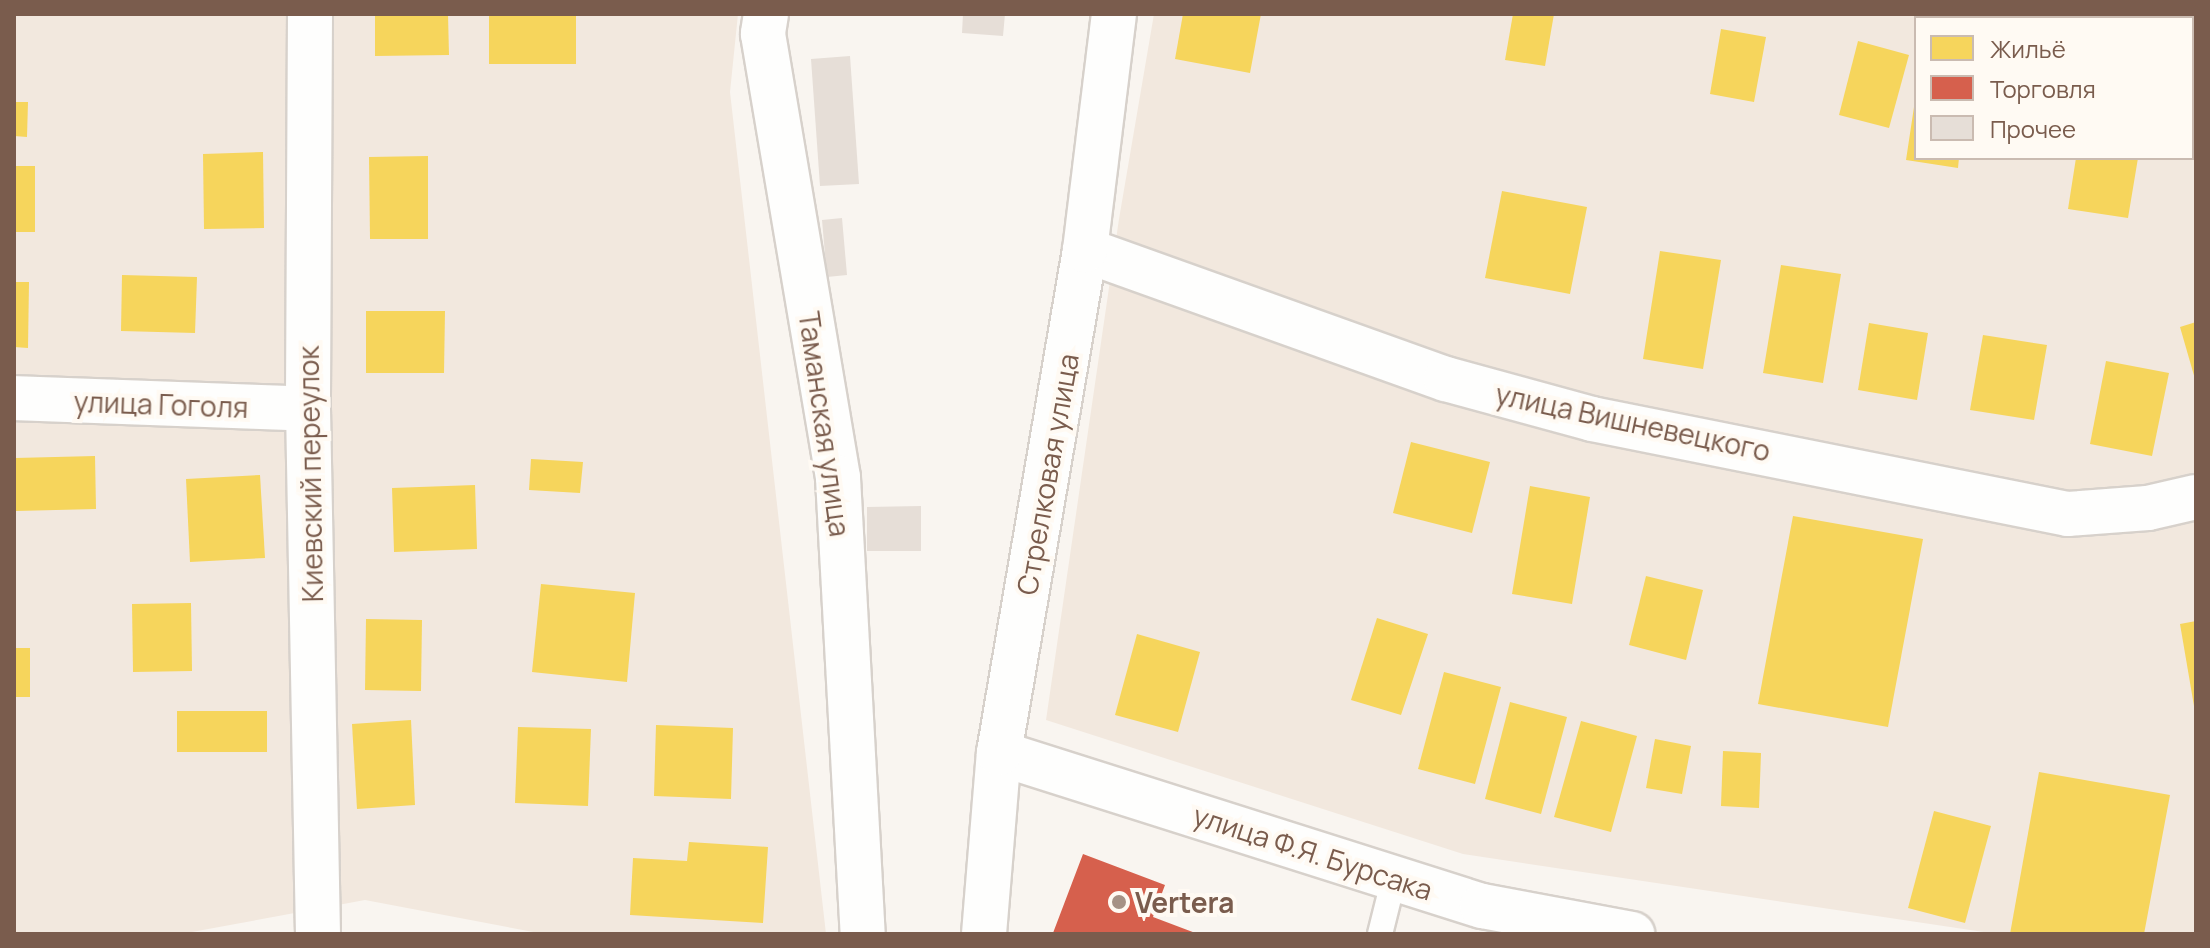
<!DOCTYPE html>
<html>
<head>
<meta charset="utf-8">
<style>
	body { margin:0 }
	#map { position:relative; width:2210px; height:948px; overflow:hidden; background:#f9f5f0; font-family:Manrope,sans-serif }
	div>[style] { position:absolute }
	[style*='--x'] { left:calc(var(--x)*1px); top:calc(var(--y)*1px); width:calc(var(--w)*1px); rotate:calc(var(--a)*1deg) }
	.residential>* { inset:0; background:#f2e8de }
	.homes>* { inset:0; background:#f6d55c }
	.shops>* { inset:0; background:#d6604d }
	.building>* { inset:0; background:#e6ded7 }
	.roads { filter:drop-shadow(2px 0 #d7d1cb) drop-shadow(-2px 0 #d7d1cb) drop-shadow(0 2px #d7d1cb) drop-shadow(0 -2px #d7d1cb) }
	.service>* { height:24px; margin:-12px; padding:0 12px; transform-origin:12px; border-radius:12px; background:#fefefd }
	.minor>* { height:44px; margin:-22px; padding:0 22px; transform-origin:22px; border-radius:22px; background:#fefefd }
	.dots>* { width:22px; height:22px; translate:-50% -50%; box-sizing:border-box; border:4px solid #fffaf3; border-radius:50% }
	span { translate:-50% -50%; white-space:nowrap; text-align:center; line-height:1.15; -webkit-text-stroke:8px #fffaf3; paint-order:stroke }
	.street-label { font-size:28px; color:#7a5c4d }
	.poi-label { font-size:28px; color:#7a5c4d; font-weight:700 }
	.left { translate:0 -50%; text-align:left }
	.frame { position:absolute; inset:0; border:16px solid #7a5c4d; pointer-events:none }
	.legend { position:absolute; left:1914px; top:16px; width:280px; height:144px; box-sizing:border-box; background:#fffaf3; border:2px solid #cabbb1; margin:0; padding:10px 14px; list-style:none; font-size:24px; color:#7a5c4d }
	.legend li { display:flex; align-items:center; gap:16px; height:40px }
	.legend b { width:40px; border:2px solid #cabbb1 }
</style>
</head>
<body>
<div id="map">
	<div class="residential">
		<i style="clip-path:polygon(14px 14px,738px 14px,730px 92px,826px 934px,544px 934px,365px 900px,181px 934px,14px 934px)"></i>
		<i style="clip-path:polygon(evenodd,1154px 14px,2196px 14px,2196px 934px,1997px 934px,1463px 854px,1046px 720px,1119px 219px,1154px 14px,1916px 18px,2192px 18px,2192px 158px,1916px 158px,1916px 18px)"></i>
	</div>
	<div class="homes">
		<i style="clip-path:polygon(375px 14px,448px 14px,449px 55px,375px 56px)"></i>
		<i style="clip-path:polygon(489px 14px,576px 14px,576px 64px,489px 64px)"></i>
		<i style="clip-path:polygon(1183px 14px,1261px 14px,1250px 73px,1175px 59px)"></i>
		<i style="clip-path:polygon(1513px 14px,1554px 14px,1545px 66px,1505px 60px)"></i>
		<i style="clip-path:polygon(1721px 29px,1766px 37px,1754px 102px,1710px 94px)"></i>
		<i style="clip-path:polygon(1858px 41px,1909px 55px,1889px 128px,1839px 115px)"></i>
		<i style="clip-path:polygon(2192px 87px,2196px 87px,2196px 158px,2192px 158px)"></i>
		<i style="clip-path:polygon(14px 102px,28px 102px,27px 137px,14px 136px)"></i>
		<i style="clip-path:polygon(1914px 107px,1916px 158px,1959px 158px,1958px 168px,1906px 160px)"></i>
		<i style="clip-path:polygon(263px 152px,264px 228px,204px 229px,203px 154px)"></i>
		<i style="clip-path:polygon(428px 156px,428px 239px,370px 239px,369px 157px)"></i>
		<i style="clip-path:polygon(2076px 158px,2138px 158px,2128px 218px,2068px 209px)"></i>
		<i style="clip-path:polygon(14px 166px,35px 166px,35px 232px,14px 232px)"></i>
		<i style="clip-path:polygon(1502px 191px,1587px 207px,1570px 294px,1485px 278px)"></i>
		<i style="clip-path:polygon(1660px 251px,1721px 260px,1703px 369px,1643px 359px)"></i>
		<i style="clip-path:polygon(1781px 265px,1841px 274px,1823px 383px,1763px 373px)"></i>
		<i style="clip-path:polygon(122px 275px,197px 277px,195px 333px,121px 331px)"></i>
		<i style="clip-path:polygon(14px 282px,29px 282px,28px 348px,14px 347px)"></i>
		<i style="clip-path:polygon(366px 311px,445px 311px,444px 373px,366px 373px)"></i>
		<i style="clip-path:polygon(2196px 322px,2196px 379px,2195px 379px,2180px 327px)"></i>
		<i style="clip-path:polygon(1869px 323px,1928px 333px,1917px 400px,1858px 390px)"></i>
		<i style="clip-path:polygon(1983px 335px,2047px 345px,2034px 420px,1970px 410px)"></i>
		<i style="clip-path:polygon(2106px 361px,2169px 373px,2152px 456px,2090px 444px)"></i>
		<i style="clip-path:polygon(1411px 442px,1490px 462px,1472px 533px,1393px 513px)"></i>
		<i style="clip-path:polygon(95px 456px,96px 509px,16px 511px,15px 458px)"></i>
		<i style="clip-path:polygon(531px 459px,583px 462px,580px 493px,529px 490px)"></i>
		<i style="clip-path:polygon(260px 475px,265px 558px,190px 562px,186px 479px)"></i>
		<i style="clip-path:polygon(475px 485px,477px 549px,394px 552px,392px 488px)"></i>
		<i style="clip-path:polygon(1530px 486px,1590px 497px,1572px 604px,1512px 594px)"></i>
		<i style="clip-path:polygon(1793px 516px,1923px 539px,1888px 727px,1758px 704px)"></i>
		<i style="clip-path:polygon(1646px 576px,1703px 590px,1686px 660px,1629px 645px)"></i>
		<i style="clip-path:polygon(541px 584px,635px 593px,627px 682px,532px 672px)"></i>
		<i style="clip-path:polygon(191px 603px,192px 671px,133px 672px,132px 604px)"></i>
		<i style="clip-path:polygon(1377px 618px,1428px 634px,1401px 715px,1351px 700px)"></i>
		<i style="clip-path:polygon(366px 619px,422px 620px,421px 691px,365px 690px)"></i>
		<i style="clip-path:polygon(2196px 621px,2196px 706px,2194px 706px,2180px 624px)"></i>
		<i style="clip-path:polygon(1137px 634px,1200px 652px,1178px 732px,1115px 715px)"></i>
		<i style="clip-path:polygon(14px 648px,30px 648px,30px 697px,14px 697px)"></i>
		<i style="clip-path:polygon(1444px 672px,1501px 687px,1475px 784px,1418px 769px)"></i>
		<i style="clip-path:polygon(1510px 702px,1567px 717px,1541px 814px,1485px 799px)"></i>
		<i style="clip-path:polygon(177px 711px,267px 711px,267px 752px,177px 752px)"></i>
		<i style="clip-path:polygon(411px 720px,415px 805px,357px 809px,352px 724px)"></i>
		<i style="clip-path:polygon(1581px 721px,1637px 736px,1611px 832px,1554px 817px)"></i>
		<i style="clip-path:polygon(656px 725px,733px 728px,731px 799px,654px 796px)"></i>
		<i style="clip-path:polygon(518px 727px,591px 729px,588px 806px,515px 803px)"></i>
		<i style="clip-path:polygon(1655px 739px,1691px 746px,1682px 794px,1646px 788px)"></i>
		<i style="clip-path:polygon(1723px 751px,1761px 753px,1759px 808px,1721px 806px)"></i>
		<i style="clip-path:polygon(2039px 772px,2170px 795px,2144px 934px,2010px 934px)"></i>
		<i style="clip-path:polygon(1934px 811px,1991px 826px,1965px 923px,1908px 908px)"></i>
		<i style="clip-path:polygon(689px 842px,768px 847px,763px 923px,630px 915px,633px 858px,687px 861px)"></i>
	</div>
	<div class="shops">
		<i style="clip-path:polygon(1083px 854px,1165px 885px,1153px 917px,1198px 934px,1053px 933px)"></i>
	</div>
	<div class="building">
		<i style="clip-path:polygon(963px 14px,1005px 14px,1003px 36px,962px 33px)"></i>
		<i style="clip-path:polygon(850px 56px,859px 184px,820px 186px,811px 59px)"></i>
		<i style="clip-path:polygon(842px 218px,847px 275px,827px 277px,822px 220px)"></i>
		<i style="clip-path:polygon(921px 506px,921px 551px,867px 551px,867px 507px)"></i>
	</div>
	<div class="roads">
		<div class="service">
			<i style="--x:1380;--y:934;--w:58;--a:-76"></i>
		</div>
		<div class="minor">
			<i style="--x:310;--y:14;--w:395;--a:90.3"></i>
			<i style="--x:308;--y:409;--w:525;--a:88.91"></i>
			<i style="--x:766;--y:14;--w:20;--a:99"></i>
			<i style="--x:763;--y:34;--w:450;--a:80.4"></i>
			<i style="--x:838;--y:478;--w:457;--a:86.9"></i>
			<i style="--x:1085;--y:250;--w:383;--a:19.7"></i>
			<i style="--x:1446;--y:379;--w:151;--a:15.3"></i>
			<i style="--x:1592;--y:419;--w:485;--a:11.3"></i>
			<i style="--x:2068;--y:514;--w:80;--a:-4.3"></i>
			<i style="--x:2148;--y:508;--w:49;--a:-12.9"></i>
			<i style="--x:14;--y:398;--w:294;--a:2.1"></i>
			<i style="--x:999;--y:753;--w:507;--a:17.58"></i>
			<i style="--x:1482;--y:906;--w:153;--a:10.6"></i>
			<i style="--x:984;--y:934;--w:182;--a:-85.3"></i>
			<i style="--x:999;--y:753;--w:510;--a:-80.3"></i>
			<i style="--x:1085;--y:250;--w:238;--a:-83"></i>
		</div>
	</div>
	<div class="dots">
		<i style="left:1119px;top:902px;background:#a69286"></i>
	</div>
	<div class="street-label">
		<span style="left:161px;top:404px;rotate:2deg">улица Гоголя</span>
		<span style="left:1633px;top:422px;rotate:12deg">улица Вишневецкого</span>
		<span style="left:825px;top:424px;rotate:82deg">Таманская улица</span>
		<span style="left:310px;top:474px;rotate:-91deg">Киевский переулок</span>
		<span style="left:1047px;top:474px;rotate:-80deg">Стрелковая улица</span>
		<span style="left:1313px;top:852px;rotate:18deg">улица Ф.Я. Бурсака</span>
	</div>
	<div class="poi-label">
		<span class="left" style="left:1135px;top:902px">Vertera</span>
	</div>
	<div class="frame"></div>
	<ul class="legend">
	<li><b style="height:22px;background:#f6d55c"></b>Жильё</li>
	<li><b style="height:22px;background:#d6604d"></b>Торговля</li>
	<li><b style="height:22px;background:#e6ded7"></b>Прочее</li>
	</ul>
</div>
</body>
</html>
